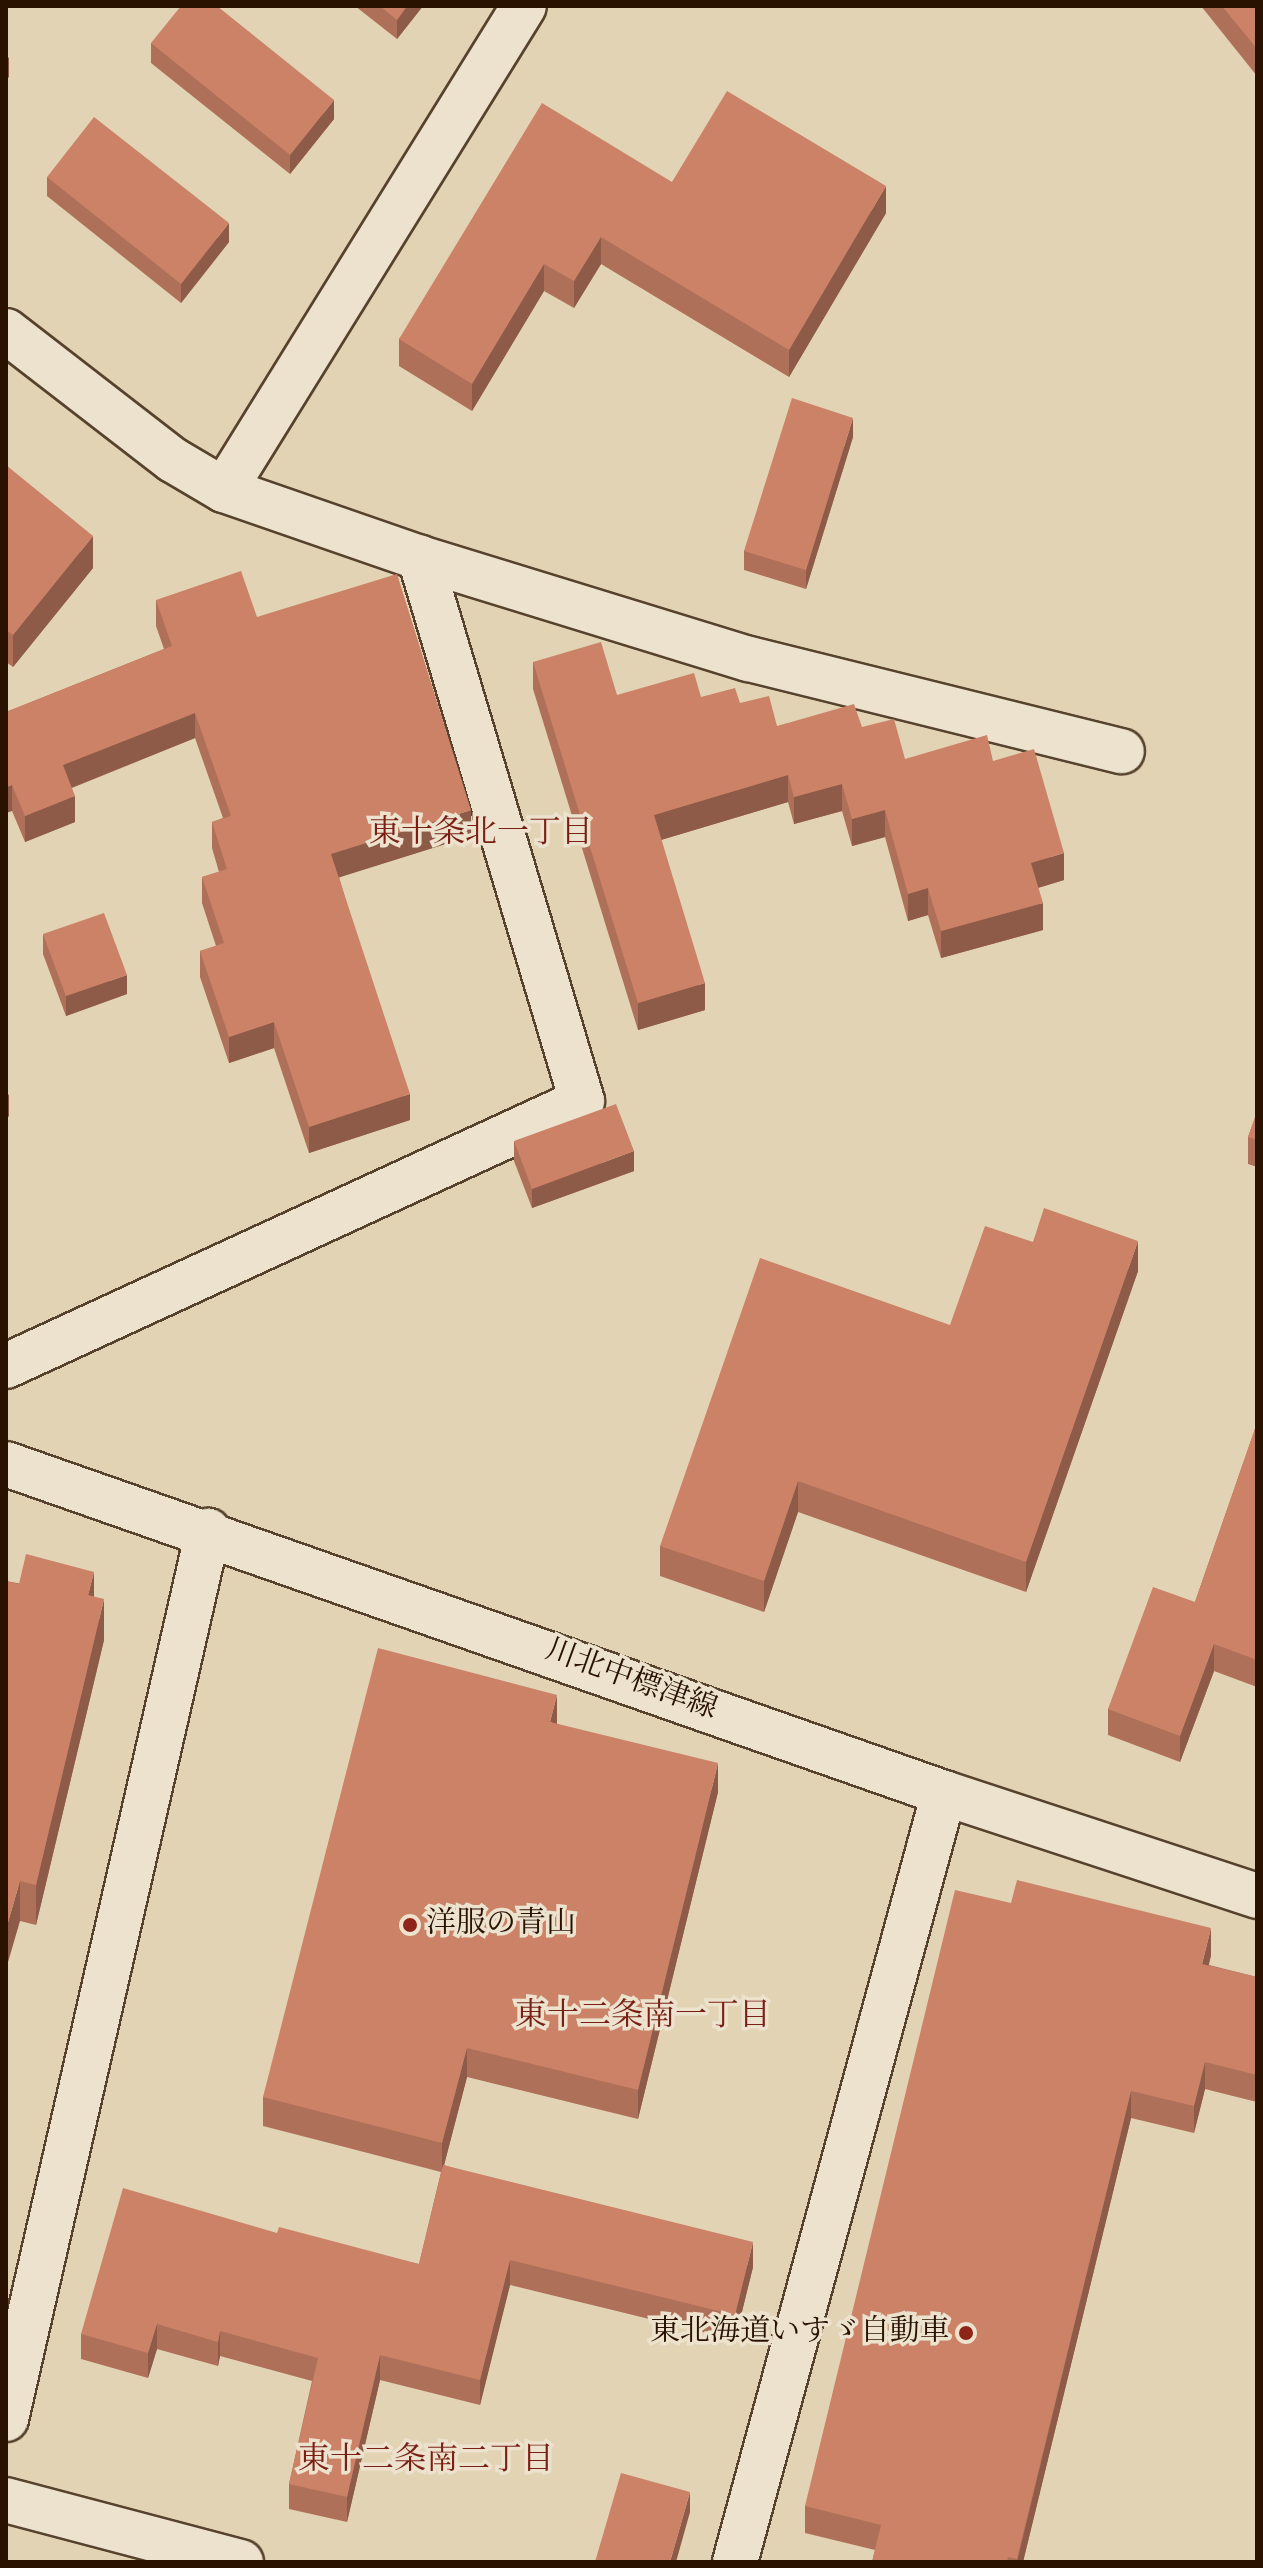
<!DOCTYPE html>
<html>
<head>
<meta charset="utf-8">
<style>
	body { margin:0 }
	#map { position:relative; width:1263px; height:2568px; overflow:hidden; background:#e1d3b4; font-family:"Sorts Mill Goudy","Noto Serif JP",serif }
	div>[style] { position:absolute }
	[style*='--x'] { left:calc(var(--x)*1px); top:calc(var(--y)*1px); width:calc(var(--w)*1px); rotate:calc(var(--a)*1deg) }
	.roads { filter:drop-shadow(2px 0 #57422d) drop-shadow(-2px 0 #57422d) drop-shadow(0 2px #57422d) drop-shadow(0 -2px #57422d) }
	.minor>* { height:44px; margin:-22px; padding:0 22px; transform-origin:22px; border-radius:22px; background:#ece2ce }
	.secondary>* { height:44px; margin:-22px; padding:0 22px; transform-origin:22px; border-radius:22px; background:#ece2ce }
	.wall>* { inset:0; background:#af7059 }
	.shaded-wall>* { inset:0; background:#8e5b48 }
	.building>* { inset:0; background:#cb8267 }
	.dots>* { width:22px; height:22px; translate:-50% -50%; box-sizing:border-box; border:4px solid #ece2ce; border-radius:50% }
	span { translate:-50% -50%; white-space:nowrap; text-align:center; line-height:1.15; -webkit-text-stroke:7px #ece2ce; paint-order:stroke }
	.street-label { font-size:30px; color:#291200 }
	.poi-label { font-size:30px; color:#291200 }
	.left { translate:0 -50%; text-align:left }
	.right { translate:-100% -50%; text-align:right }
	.neighbourhood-label { font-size:32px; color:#7a1f14 }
	.frame { position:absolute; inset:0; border:8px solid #291200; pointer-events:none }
</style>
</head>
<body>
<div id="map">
	<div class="roads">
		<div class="minor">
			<i style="--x:6;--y:331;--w:211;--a:37.7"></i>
			<i style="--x:173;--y:460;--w:59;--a:30.5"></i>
			<i style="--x:224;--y:490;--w:207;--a:19.1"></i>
			<i style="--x:420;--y:558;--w:344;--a:17.1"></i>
			<i style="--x:749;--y:659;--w:384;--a:13.9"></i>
			<i style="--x:224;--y:490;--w:569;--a:-58.21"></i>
			<i style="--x:6;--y:1366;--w:634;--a:-24.71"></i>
			<i style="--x:582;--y:1101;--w:567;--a:-106.61"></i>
			<i style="--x:6;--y:2419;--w:911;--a:-77.18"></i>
			<i style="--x:6;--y:2500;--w:243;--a:14.8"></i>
			<i style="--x:735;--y:2562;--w:797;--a:-74.8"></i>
		</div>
		<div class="secondary">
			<i style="--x:6;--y:1464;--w:994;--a:19.33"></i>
			<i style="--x:944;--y:1793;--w:330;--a:18.2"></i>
		</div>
	</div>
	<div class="wall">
		<i style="clip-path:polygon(355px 6px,423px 6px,397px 39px)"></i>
		<i style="clip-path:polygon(1201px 6px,1257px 6px,1257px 76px)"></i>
		<i style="clip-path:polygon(151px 43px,334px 119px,290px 174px,151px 63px)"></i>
		<i style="clip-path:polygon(47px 177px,229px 242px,181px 303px,47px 196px)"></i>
		<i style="clip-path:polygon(672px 182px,886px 213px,789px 377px,601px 264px,574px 308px,544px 291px,472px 411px,399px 366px,399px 339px)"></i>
		<i style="clip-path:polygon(853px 437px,806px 589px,744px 570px,744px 551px)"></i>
		<i style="clip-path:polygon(6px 465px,93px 568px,13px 667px,6px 662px)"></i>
		<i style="clip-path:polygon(156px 600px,257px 617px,471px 836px,339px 877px,410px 1120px,309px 1153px,274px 1048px,229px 1063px,200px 977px,200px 951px,216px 946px,202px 903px,202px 877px,219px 872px,212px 848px,212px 822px,223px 818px,195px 738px,72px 788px,75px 822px,25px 842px,12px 811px,6px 712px,164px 649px,156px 626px)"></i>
		<i style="clip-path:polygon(533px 662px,617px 695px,701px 697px,740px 703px,777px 726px,862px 727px,905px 759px,993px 761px,1064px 880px,1038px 888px,1043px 930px,941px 958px,928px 915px,908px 921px,885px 837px,852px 846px,842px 811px,794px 824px,788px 802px,661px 840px,705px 1010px,638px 1030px,533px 689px)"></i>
		<i style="clip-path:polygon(43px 934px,127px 994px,66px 1016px,43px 954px)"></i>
		<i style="clip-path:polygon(1257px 1112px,1257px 1167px,1248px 1164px,1248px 1137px)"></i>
		<i style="clip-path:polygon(514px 1141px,634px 1171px,532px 1208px,514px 1161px)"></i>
		<i style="clip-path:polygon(1033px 1242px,1138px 1271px,1026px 1592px,798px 1512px,764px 1612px,660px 1576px,660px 1546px,950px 1325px)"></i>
		<i style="clip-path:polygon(1257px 1423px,1257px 1687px,1214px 1671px,1180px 1762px,1108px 1735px,1108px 1709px,1195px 1602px)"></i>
		<i style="clip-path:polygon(6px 1581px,94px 1597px,104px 1640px,36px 1925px,20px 1921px)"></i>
		<i style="clip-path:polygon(557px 1724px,718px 1792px,638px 2119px,467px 2077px,444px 2165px,753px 2267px,735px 2340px,510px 2285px,480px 2405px,380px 2380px,347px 2522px,289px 2509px,289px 2484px,312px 2381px,220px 2356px,218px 2366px,157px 2349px,148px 2378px,81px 2359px,81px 2334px,277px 2233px,419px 2264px,441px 2172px,263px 2126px,263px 2097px)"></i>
		<i style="clip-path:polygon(1211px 1955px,1209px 1965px,1257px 1977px,1257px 2102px,1205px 2089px,1194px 2133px,1131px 2118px,1023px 2562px,872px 2562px,875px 2550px,805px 2533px,805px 2506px)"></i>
	</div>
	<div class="shaded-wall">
		<i style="clip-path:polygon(407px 6px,423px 6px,397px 39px,397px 20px)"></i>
		<i style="clip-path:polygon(9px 57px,9px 77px,6px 80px,6px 61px)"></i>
		<i style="clip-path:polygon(334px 100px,334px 119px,290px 174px,290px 155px)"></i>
		<i style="clip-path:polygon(886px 186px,886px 213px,789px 377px,789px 350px)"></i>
		<i style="clip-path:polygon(229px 223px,229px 242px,181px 303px,181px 284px)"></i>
		<i style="clip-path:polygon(601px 237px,601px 264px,574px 308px,574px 281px)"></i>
		<i style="clip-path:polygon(544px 264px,544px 291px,472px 411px,472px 384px)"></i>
		<i style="clip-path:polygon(853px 418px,853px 437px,806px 589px,806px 570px)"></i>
		<i style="clip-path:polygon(93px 536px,93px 568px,13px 667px,13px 635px)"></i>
		<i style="clip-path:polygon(195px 713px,195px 738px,63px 791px,63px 765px)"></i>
		<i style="clip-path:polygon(788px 775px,788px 802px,654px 842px,654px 815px)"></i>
		<i style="clip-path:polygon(842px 784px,842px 811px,794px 824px,794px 797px)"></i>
		<i style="clip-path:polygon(12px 785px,12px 811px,6px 813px,6px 787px)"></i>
		<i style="clip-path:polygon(75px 796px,75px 822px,25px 842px,25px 816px)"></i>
		<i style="clip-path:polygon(471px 810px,471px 836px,331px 880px,331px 854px)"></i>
		<i style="clip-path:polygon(885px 810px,885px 837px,852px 846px,852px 819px)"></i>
		<i style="clip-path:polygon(1064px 853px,1064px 880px,1031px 890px,1031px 863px)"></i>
		<i style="clip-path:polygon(928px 888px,928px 915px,908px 921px,908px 894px)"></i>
		<i style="clip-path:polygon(1043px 903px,1043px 930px,941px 958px,941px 931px)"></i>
		<i style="clip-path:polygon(127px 975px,127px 994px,66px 1016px,66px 996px)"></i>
		<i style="clip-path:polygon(705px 983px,705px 1010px,638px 1030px,638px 1003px)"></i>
		<i style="clip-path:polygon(274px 1022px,274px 1048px,229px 1063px,229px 1037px)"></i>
		<i style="clip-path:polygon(9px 1094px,9px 1116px,6px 1120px,6px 1098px)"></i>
		<i style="clip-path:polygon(410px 1094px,410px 1120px,309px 1153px,309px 1127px)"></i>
		<i style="clip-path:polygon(634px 1151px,634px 1171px,532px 1208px,532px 1189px)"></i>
		<i style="clip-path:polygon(1138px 1241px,1138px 1271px,1026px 1592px,1026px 1562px)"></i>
		<i style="clip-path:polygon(798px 1481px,798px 1512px,764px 1612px,764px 1581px)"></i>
		<i style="clip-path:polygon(94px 1572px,94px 1612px,88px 1595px)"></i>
		<i style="clip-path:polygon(104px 1599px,104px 1640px,36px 1925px,36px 1885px)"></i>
		<i style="clip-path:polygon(1214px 1644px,1214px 1671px,1180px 1762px,1180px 1736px)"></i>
		<i style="clip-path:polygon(557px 1695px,557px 1725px,550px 1722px)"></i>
		<i style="clip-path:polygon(718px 1763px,718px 1792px,638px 2119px,638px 2090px)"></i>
		<i style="clip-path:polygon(20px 1881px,20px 1921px,6px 1969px,6px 1929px)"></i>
		<i style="clip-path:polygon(1211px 1928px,1211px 1955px,1202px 1990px,1202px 1964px)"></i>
		<i style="clip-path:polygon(467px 2048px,467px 2077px,442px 2173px,442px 2143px)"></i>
		<i style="clip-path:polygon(1205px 2062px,1205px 2089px,1194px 2133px,1194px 2106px)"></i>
		<i style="clip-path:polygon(1131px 2091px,1131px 2118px,1023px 2562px,1017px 2562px)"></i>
		<i style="clip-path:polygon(753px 2242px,753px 2267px,735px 2340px,735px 2315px)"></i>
		<i style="clip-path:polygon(510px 2260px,510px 2285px,480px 2405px,480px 2380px)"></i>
		<i style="clip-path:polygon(157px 2324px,157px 2349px,148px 2378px,148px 2353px)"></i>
		<i style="clip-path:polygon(220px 2331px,220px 2356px,218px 2366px,218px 2342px)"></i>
		<i style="clip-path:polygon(380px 2355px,380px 2380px,347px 2522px,347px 2497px)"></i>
		<i style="clip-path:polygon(690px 2492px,690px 2512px,676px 2562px,670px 2562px)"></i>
	</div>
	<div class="building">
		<i style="clip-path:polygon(181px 6px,217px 6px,334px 100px,290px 155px,151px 43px)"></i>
		<i style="clip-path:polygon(380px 6px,407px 6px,397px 20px)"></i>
		<i style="clip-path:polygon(1222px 6px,1257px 6px,1257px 49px)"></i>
		<i style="clip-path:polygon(727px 91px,886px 186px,789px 350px,601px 237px,574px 281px,544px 264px,472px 384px,399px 339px,542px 103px,672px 182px)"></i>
		<i style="clip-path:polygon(94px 117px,229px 223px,181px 284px,47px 177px)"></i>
		<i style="clip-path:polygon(792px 398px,853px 418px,806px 570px,744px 551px)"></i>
		<i style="clip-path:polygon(6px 465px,93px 536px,13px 635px,6px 630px)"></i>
		<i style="clip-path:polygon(241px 571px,257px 617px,397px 574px,471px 810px,331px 854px,410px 1094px,309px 1127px,274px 1022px,229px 1037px,200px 951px,224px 943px,202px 877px,227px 869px,212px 822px,231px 816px,195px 713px,63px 765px,75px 796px,25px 816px,12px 785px,6px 787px,6px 712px,172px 646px,156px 600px)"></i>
		<i style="clip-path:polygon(601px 642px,617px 695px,694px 673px,701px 697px,735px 688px,740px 703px,769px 696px,777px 726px,854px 704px,862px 727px,894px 719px,905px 759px,987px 735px,993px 761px,1034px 749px,1064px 853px,1031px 863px,1043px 903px,941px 931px,928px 888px,908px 894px,885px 810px,852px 819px,842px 784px,794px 797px,788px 775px,654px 815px,705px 983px,638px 1003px,533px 662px)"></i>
		<i style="clip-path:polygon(104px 913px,127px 975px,66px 996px,43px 934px)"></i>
		<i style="clip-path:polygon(616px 1104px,634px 1151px,532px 1189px,514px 1141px)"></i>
		<i style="clip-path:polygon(1257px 1112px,1257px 1140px,1248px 1137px)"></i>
		<i style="clip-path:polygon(1044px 1208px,1138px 1241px,1026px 1562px,798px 1481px,764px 1581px,660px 1546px,760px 1258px,950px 1325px,985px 1226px,1033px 1242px)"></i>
		<i style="clip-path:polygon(1257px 1423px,1257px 1660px,1214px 1644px,1180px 1736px,1108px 1709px,1153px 1587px,1195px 1602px)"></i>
		<i style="clip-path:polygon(26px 1554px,94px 1572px,88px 1595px,104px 1599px,36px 1885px,20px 1881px,6px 1929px,6px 1581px,19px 1584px)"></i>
		<i style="clip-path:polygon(378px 1648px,557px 1695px,550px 1722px,718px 1763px,638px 2090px,467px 2048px,442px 2143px,263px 2097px)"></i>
		<i style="clip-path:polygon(1017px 1880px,1211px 1928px,1202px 1964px,1257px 1977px,1257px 2075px,1205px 2062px,1194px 2106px,1131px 2091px,1017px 2559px,1008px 2557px,1007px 2562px,872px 2562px,881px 2525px,805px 2506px,955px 1890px,1011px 1903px)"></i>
		<i style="clip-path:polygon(443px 2165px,753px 2242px,735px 2315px,510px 2260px,480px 2380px,380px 2355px,347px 2497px,289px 2484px,318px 2358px,220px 2331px,218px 2342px,157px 2324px,148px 2353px,81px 2334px,123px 2188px,277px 2233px,279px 2227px,419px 2264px)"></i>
		<i style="clip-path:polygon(621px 2473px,690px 2492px,670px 2562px,595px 2562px)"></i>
	</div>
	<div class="dots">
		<i style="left:410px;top:1925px;background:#8f2418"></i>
		<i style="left:966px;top:2333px;background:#8f2418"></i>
	</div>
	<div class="street-label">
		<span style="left:631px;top:1681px;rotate:20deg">川北中標津線</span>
	</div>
	<div class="poi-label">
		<span class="left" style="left:426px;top:1925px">洋服の青山</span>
		<span class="right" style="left:950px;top:2333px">東北海道いすゞ自動車</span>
	</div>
	<div class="neighbourhood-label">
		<span style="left:481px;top:834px">東十条北一丁目</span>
		<span style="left:643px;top:2017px">東十二条南一丁目</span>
		<span style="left:426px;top:2461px">東十二条南二丁目</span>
	</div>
	<div class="frame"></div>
</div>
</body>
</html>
